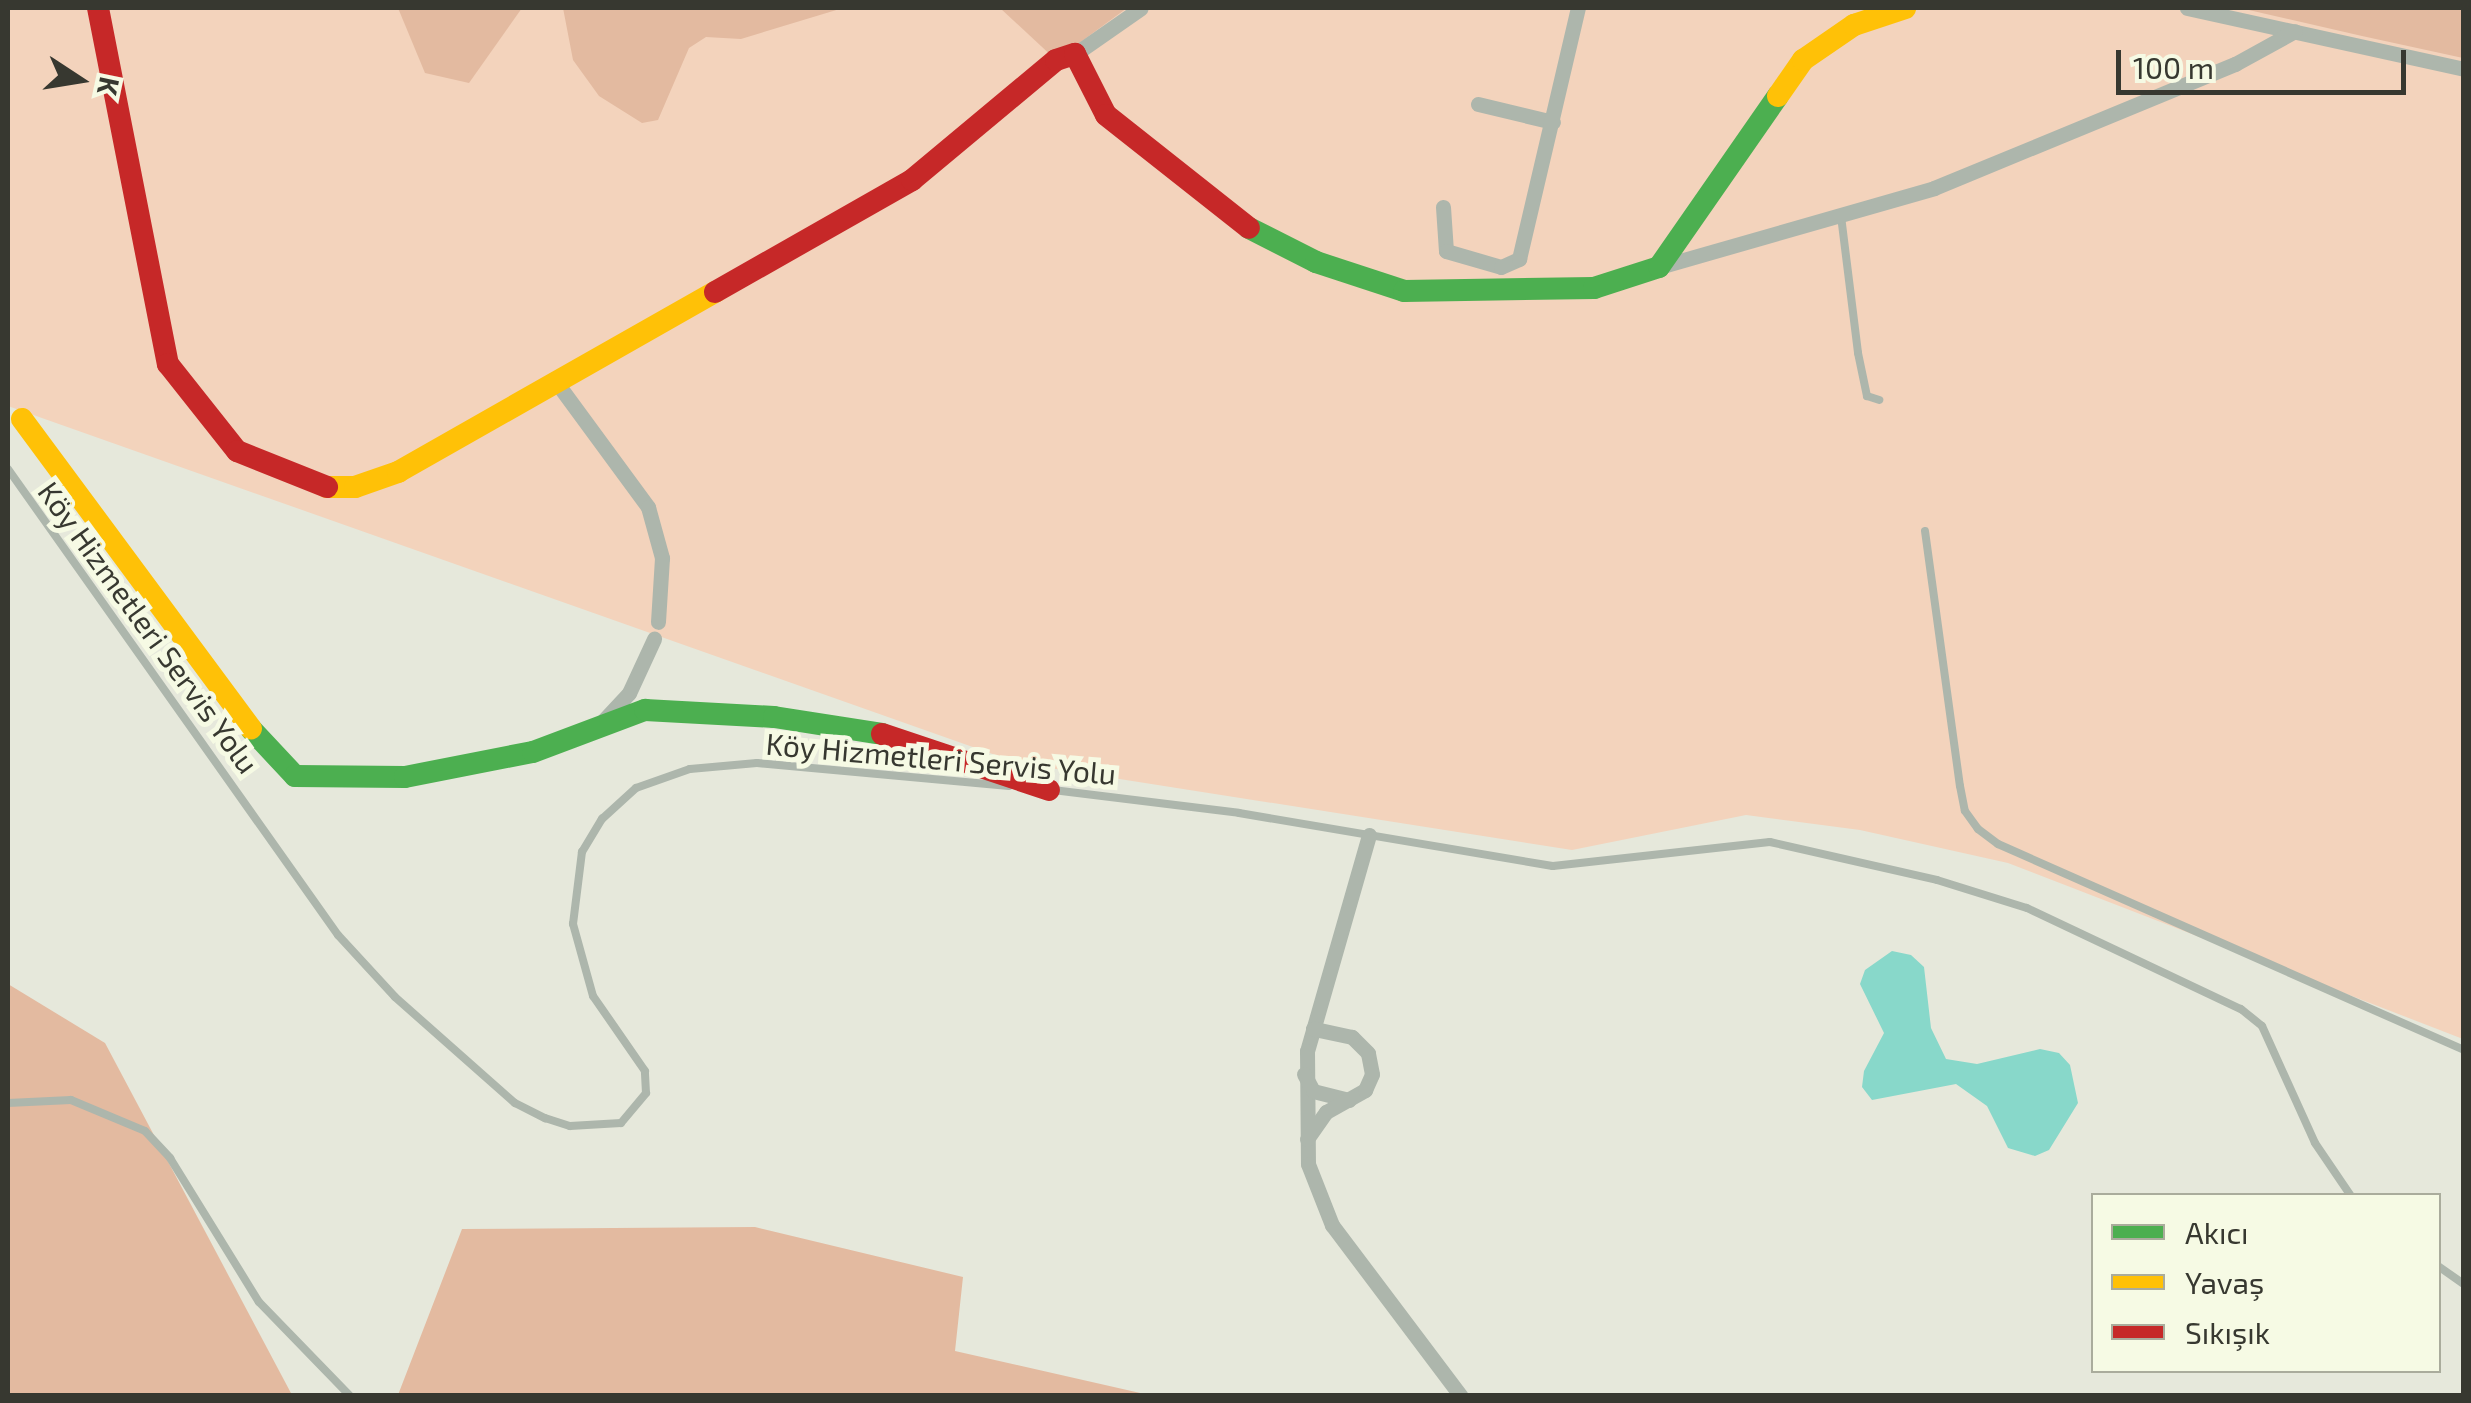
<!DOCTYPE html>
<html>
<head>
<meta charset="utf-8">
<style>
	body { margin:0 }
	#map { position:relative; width:2471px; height:1403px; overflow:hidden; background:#e6e8db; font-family:"Exo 2",sans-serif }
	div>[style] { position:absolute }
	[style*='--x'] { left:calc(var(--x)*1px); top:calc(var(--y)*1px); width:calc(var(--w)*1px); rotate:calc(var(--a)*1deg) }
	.green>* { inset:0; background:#f3d3bc }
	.forest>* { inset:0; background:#e3baa0 }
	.water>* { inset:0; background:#88d8ca }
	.lane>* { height:8px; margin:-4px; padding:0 4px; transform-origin:4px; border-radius:4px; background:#adb6ac }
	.street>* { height:15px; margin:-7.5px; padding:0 7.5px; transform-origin:7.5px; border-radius:7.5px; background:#adb6ac }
	.fast>* { height:22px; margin:-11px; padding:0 11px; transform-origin:11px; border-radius:11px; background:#4caf50 }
	.slow>* { height:22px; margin:-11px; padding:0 11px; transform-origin:11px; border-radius:11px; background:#ffc107 }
	.jam>* { height:22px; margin:-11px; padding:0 11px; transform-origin:11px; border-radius:11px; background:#c62828 }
	span { translate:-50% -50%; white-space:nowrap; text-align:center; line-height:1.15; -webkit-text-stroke:10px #f6fae4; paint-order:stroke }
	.street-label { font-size:30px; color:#373830 }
	.frame { position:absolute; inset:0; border:10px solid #373830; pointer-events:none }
	.legend { position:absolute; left:2091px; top:1193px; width:350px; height:180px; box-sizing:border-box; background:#f6fae4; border:2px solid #aaac9c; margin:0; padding:12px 18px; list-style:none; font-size:30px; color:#373830 }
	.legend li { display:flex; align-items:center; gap:20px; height:50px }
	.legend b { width:50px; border:2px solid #aaac9c }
	.north { position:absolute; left:30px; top:30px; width:100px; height:100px; -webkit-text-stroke:8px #f6fae4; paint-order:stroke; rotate:102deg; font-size:28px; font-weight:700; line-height:40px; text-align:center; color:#373830 }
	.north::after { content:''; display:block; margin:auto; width:35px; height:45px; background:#373830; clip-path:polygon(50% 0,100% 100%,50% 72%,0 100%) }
	.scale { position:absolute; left:2116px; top:50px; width:290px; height:45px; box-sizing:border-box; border:5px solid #373830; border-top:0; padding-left:12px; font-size:30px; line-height:35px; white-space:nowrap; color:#373830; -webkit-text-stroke:8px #f6fae4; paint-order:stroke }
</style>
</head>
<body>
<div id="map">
	<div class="green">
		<i style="clip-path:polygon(8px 8px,2463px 8px,2463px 1039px,2008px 863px,1860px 830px,1746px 815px,1572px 850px,1018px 763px,8px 406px)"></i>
	</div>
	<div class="forest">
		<i style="clip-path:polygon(398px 8px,522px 8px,469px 83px,425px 73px)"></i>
		<i style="clip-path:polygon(563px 8px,843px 8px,741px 39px,706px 37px,689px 48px,658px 120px,642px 123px,599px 96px,573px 60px)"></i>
		<i style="clip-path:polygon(1000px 8px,1127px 8px,1056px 60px)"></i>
		<i style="clip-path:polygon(2240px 8px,2463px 8px,2463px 58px,2362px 36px)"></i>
		<i style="clip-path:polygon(8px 984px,105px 1043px,292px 1395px,8px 1395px)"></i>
		<i style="clip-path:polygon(755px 1227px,963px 1277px,955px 1351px,1149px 1395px,398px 1395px,462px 1229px)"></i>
	</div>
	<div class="water">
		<i style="clip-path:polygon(1892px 951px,1911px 955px,1924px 967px,1931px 1028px,1946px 1059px,1977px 1064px,2040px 1049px,2059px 1053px,2070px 1065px,2078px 1103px,2049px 1150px,2035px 1156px,2008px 1148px,1987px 1106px,1956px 1084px,1872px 1100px,1862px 1087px,1864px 1071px,1884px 1033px,1860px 984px,1865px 970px)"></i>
	</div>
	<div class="lane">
		<i style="--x:1841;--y:216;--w:138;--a:82.9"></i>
		<i style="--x:1858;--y:353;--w:44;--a:78.2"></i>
		<i style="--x:1867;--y:396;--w:13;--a:18"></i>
		<i style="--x:8;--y:469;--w:571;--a:54.7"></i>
		<i style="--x:338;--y:935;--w:84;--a:47.4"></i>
		<i style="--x:395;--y:997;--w:160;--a:41.5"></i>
		<i style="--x:515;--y:1103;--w:34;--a:27"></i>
		<i style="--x:545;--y:1118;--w:26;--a:18"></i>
		<i style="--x:570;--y:1126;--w:51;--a:-3.4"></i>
		<i style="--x:621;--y:1123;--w:39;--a:-50"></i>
		<i style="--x:646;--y:1093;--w:22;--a:-93"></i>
		<i style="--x:645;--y:1071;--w:91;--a:-124.7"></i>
		<i style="--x:593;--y:996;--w:75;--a:-105.5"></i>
		<i style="--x:573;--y:924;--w:73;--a:-82.9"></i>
		<i style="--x:582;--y:852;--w:39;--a:-59"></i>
		<i style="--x:602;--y:819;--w:46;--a:-42.4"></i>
		<i style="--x:636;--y:788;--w:57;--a:-19.4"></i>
		<i style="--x:690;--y:769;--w:67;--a:-5.1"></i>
		<i style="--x:757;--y:763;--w:253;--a:5.2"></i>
		<i style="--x:1925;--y:531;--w:257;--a:82.2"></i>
		<i style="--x:1960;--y:786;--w:25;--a:79"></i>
		<i style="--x:1965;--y:811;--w:22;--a:54"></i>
		<i style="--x:1978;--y:829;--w:25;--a:37"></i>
		<i style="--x:1998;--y:844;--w:510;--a:23.85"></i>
		<i style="--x:1053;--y:790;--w:187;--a:7"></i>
		<i style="--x:1239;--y:813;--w:318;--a:9.6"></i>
		<i style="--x:1553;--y:866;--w:218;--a:-6.3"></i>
		<i style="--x:1770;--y:842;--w:171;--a:12.8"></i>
		<i style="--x:1937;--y:880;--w:94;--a:17.3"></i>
		<i style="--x:2027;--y:908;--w:237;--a:25.3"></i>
		<i style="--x:2241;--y:1009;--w:27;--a:39"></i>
		<i style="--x:2262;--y:1026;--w:128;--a:65.6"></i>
		<i style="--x:2315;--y:1143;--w:64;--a:55.8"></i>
		<i style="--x:8;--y:1103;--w:63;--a:-2.7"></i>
		<i style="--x:71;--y:1100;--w:80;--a:22.7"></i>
		<i style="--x:145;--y:1131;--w:37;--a:47"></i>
		<i style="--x:170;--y:1158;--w:169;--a:58.3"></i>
		<i style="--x:259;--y:1302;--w:131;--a:45.9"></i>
		<i style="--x:2438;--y:1266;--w:32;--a:35"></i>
	</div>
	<div class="street">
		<i style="--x:2187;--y:8;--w:284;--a:12.4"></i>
		<i style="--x:1075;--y:54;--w:80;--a:-34.9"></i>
		<i style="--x:1478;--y:104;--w:77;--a:13.5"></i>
		<i style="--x:1443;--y:207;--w:44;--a:86.1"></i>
		<i style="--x:1446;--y:251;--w:57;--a:16.2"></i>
		<i style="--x:1501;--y:267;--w:20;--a:-24"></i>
		<i style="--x:1519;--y:259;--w:258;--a:-76.8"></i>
		<i style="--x:1659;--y:267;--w:286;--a:-16"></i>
		<i style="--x:1934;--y:188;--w:326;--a:-22.4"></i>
		<i style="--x:2235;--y:64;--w:68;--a:-28.8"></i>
		<i style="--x:554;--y:379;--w:159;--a:53.7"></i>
		<i style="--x:648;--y:507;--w:53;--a:74.6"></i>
		<i style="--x:662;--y:558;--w:64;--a:93.6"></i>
		<i style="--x:601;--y:723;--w:41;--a:-47"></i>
		<i style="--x:629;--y:693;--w:60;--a:-65.2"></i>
		<i style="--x:1369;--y:835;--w:225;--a:106"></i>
		<i style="--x:1307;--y:1051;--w:113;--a:89.5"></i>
		<i style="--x:1308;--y:1164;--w:66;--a:68.5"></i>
		<i style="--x:1332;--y:1225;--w:214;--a:53"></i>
		<i style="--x:1304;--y:1074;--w:19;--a:62"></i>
		<i style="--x:1313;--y:1091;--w:37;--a:14"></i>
		<i style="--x:1307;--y:1139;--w:33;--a:-55"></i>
		<i style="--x:1326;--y:1112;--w:45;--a:-29.4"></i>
		<i style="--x:1365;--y:1090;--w:17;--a:-66"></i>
		<i style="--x:1372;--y:1074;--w:21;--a:-101"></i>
		<i style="--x:1368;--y:1053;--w:23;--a:-135"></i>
		<i style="--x:1352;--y:1037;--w:40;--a:-168"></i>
	</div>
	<div class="fast">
		<i style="--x:1249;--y:228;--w:75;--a:26.9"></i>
		<i style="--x:1316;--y:262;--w:93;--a:18.2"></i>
		<i style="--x:1404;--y:291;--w:190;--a:-0.9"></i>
		<i style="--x:1594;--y:288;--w:68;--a:-17.9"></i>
		<i style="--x:1659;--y:267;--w:208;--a:-55.2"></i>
		<i style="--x:251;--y:729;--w:64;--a:46.9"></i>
		<i style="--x:295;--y:776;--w:110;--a:0.5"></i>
		<i style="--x:405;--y:777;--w:130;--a:-11.1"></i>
		<i style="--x:533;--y:752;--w:120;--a:-20.6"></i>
		<i style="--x:645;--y:710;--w:129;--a:3.1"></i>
		<i style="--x:774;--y:717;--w:109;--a:8.9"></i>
	</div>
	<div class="slow">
		<i style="--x:1778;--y:96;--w:44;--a:-55.2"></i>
		<i style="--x:1803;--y:60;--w:62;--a:-34.5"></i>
		<i style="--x:1854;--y:25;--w:54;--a:-18.4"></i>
		<i style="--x:22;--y:419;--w:385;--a:53.5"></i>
		<i style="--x:327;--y:487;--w:28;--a:0"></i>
		<i style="--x:355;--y:487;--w:46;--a:-19.2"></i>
		<i style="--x:398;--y:472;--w:365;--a:-29.6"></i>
	</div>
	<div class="jam">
		<i style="--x:98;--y:8;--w:363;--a:78.9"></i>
		<i style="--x:168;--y:364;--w:111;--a:51.6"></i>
		<i style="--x:237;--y:451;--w:97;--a:21.8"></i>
		<i style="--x:715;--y:292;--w:227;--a:-29.6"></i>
		<i style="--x:912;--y:180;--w:187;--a:-39.8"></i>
		<i style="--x:1056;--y:60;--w:20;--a:-18"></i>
		<i style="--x:1075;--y:54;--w:68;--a:63.1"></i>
		<i style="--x:1106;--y:115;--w:182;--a:38.3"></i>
		<i style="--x:882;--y:734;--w:176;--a:18.5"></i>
	</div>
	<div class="street-label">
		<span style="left:149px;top:627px;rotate:54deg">Köy Hizmetleri Servis Yolu</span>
		<span style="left:941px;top:758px;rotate:5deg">Köy Hizmetleri Servis Yolu</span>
	</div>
	<div class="frame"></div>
	<ul class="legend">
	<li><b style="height:12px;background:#4caf50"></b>Akıcı</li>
	<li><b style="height:12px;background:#ffc107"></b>Yavaş</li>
	<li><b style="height:12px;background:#c62828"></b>Sıkışık</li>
	</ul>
	<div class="north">K</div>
	<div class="scale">100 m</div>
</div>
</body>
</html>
